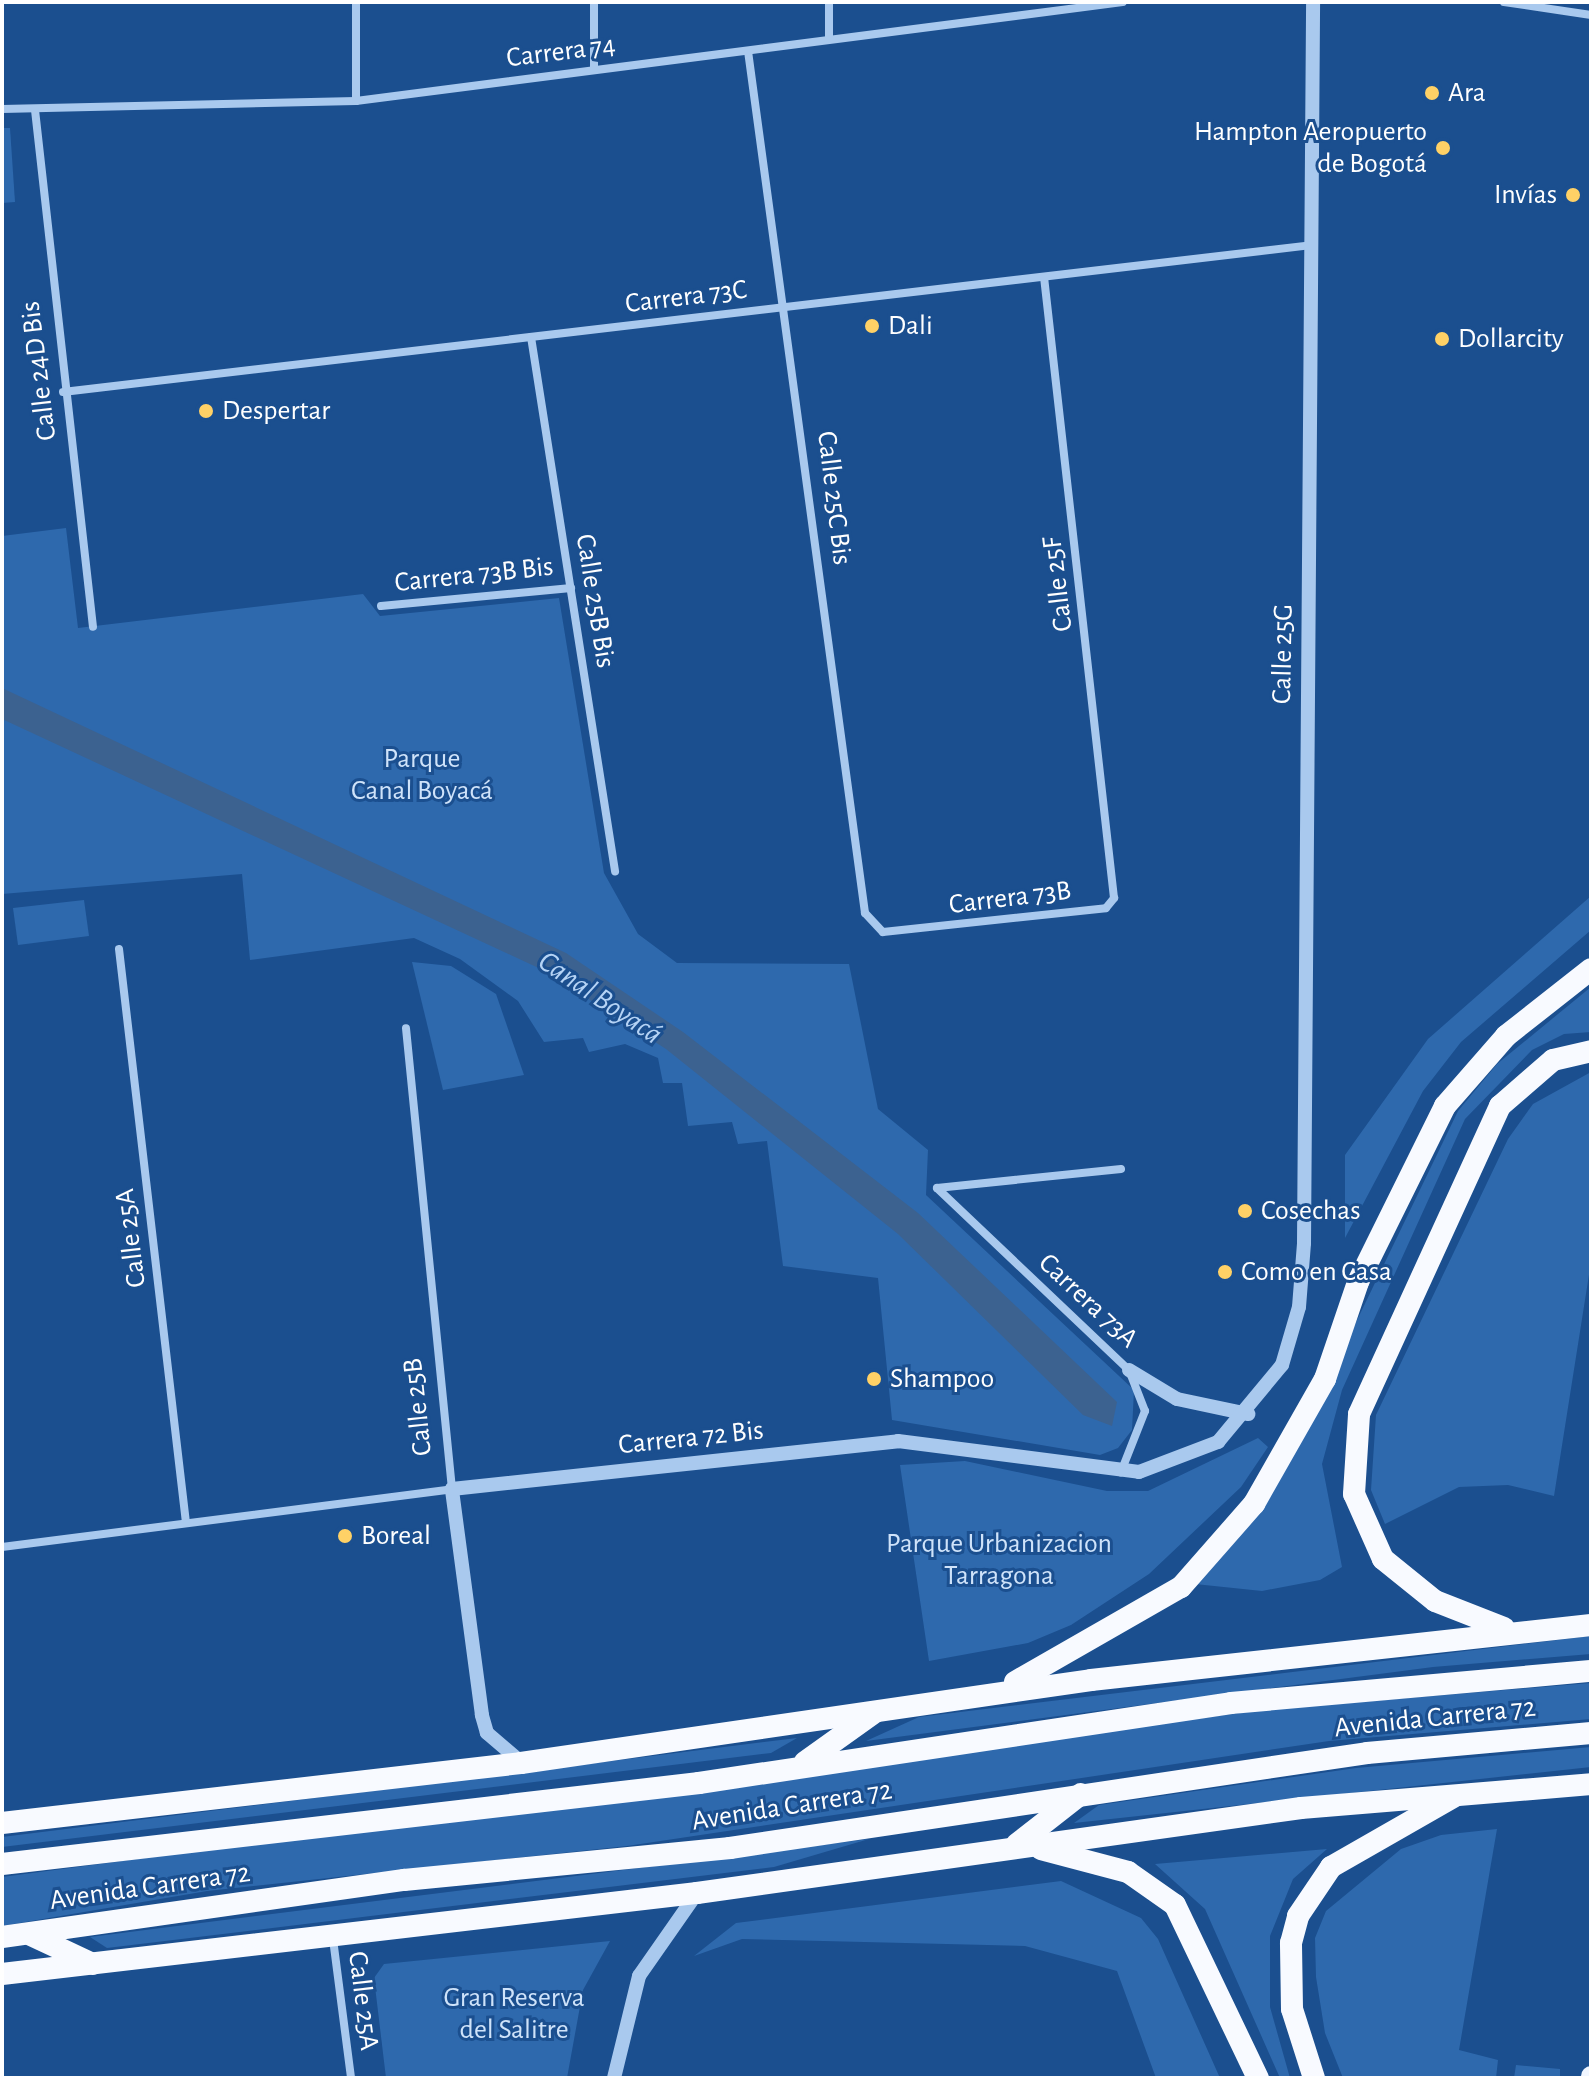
<!DOCTYPE html>
<html>
<head>
<meta charset="utf-8">
<style>
	body { margin:0 }
	#map { position:relative; width:1593px; height:2080px; overflow:hidden; background:#1b4f8f; font-family:"Alegreya Sans",sans-serif }
	div>[style] { position:absolute }
	[style*='--x'] { left:calc(var(--x)*1px); top:calc(var(--y)*1px); width:calc(var(--w)*1px); rotate:calc(var(--a)*1deg) }
	.green>* { inset:0; background:#2e69ad }
	.water>* { inset:0; background:#3c6290 }
	.minor>* { height:8px; margin:-4px; padding:0 4px; transform-origin:4px; border-radius:4px; background:#a9c9ee }
	.tertiary>* { height:14px; margin:-7px; padding:0 7px; transform-origin:7px; border-radius:7px; background:#a9c9ee }
	.primary>* { height:20px; margin:-10px; padding:0 10px; transform-origin:10px; border-radius:10px; background:#f0f6ff }
	.trunk>* { height:22px; margin:-11px; padding:0 11px; transform-origin:11px; border-radius:11px; background:#f8faff }
	.dots>* { width:22px; height:22px; translate:-50% -50%; box-sizing:border-box; border:4px solid #1b4f8f; border-radius:50% }
	span { translate:-50% -50%; white-space:nowrap; text-align:center; line-height:1.15; -webkit-text-stroke:6px #1b4f8f; paint-order:stroke }
	.street-label { font-size:28px; color:#fff }
	.poi-label { font-size:28px; color:#fff }
	.left { translate:0 -50%; text-align:left }
	.right { translate:-100% -50%; text-align:right }
	.park-label { font-size:28px; color:#cfe3fa }
	.water-label { font-size:30px; color:#b5d3f5; font-style:italic }
	.frame { position:absolute; inset:0; border:4px solid #fff; pointer-events:none }
</style>
</head>
<body>
<div id="map">
	<div class="green">
		<i style="clip-path:polygon(2px 128px,10px 128px,15px 202px,2px 203px)"></i>
		<i style="clip-path:polygon(66px 528px,78px 628px,363px 594px,380px 616px,559px 598px,604px 873px,638px 934px,677px 963px,849px 964px,878px 1109px,928px 1150px,926px 1195px,1134px 1390px,1132px 1430px,1118px 1448px,1100px 1455px,892px 1420px,878px 1278px,783px 1266px,767px 1141px,738px 1144px,732px 1122px,688px 1126px,682px 1083px,663px 1083px,658px 1058px,625px 1044px,589px 1052px,583px 1038px,544px 1042px,518px 1001px,460px 959px,414px 938px,250px 960px,242px 874px,2px 894px,2px 536px)"></i>
		<i style="clip-path:polygon(1591px 896px,1591px 930px,1461px 1042px,1423px 1091px,1345px 1238px,1345px 1155px,1428px 1039px)"></i>
		<i style="clip-path:polygon(84px 900px,89px 936px,18px 945px,13px 908px)"></i>
		<i style="clip-path:polygon(412px 962px,451px 966px,496px 994px,524px 1075px,443px 1090px)"></i>
		<i style="clip-path:polygon(1591px 987px,1591px 1032px,1564px 1034px,1532px 1050px,1465px 1119px,1342px 1390px,1322px 1464px,1342px 1567px,1320px 1580px,1262px 1591px,1195px 1584px,1236px 1541px,1289px 1461px,1458px 1111px,1497px 1064px)"></i>
		<i style="clip-path:polygon(1591px 1072px,1591px 1262px,1554px 1496px,1508px 1485px,1459px 1487px,1385px 1524px,1371px 1490px,1376px 1415px,1508px 1139px,1533px 1104px)"></i>
		<i style="clip-path:polygon(1258px 1438px,1268px 1447px,1241px 1487px,1149px 1574px,1071px 1625px,1028px 1643px,929px 1661px,900px 1465px,965px 1461px,1107px 1491px,1148px 1491px)"></i>
		<i style="clip-path:polygon(1591px 1636px,1591px 1654px,1433px 1667px,866px 1741px,919px 1717px)"></i>
		<i style="clip-path:polygon(1591px 1683px,1591px 1719px,1329px 1741px,627px 1846px,207px 1891px,2px 1926px,2px 1877px,1263px 1710px)"></i>
		<i style="clip-path:polygon(797px 1738px,771px 1753px,2px 1847px,2px 1837px)"></i>
		<i style="clip-path:polygon(1591px 1747px,1591px 1767px,1074px 1823px,1099px 1805px,1356px 1768px)"></i>
		<i style="clip-path:polygon(1497px 1829px,1459px 2050px,1498px 2060px,1496px 2078px,1343px 2078px,1325px 2033px,1316px 1977px,1315px 1938px,1326px 1911px,1401px 1849px,1441px 1835px)"></i>
		<i style="clip-path:polygon(869px 1839px,774px 1867px,107px 1948px,90px 1937px)"></i>
		<i style="clip-path:polygon(1327px 1849px,1293px 1879px,1270px 1936px,1270px 2007px,1290px 2078px,1280px 2078px,1205px 1909px,1155px 1864px)"></i>
		<i style="clip-path:polygon(1061px 1881px,1141px 1918px,1158px 1939px,1220px 2078px,1156px 2078px,1117px 1971px,1025px 1946px,742px 1939px,694px 1956px,736px 1923px)"></i>
		<i style="clip-path:polygon(610px 1941px,583px 1990px,567px 2078px,386px 2078px,374px 1978px,384px 1964px)"></i>
		<i style="clip-path:polygon(1516px 2065px,1560px 2069px,1560px 2078px,1514px 2078px)"></i>
	</div>
	<div class="water">
		<i style="clip-path:polygon(2px 688px,566px 953px,683px 1032px,918px 1213px,1117px 1402px,1112px 1426px,1083px 1415px,898px 1234px,666px 1049px,545px 971px,2px 719px)"></i>
	</div>
	<div class="minor">
		<i style="--x:356;--y:2;--w:99;--a:90"></i>
		<i style="--x:1504;--y:2;--w:88;--a:8.5"></i>
		<i style="--x:829;--y:38;--w:36;--a:-90"></i>
		<i style="--x:748;--y:51;--w:870;--a:82.27"></i>
		<i style="--x:865;--y:913;--w:26;--a:47"></i>
		<i style="--x:883;--y:932;--w:224;--a:-6.1"></i>
		<i style="--x:1106;--y:908;--w:13;--a:-51"></i>
		<i style="--x:1114;--y:898;--w:625;--a:-96.43"></i>
		<i style="--x:594;--y:70;--w:68;--a:-90"></i>
		<i style="--x:2;--y:109;--w:354;--a:-1.3"></i>
		<i style="--x:356;--y:101;--w:773;--a:-7.35"></i>
		<i style="--x:35;--y:110;--w:520;--a:83.6"></i>
		<i style="--x:531;--y:337;--w:541;--a:81.06"></i>
		<i style="--x:63;--y:392;--w:1259;--a:-6.71"></i>
		<i style="--x:381;--y:606;--w:191;--a:-5.4"></i>
		<i style="--x:119;--y:949;--w:578;--a:83.34"></i>
		<i style="--x:937;--y:1188;--w:265;--a:43.5"></i>
		<i style="--x:1129;--y:1370;--w:44;--a:68.7"></i>
		<i style="--x:1145;--y:1411;--w:66;--a:111.5"></i>
		<i style="--x:937;--y:1188;--w:185;--a:-5.9"></i>
		<i style="--x:2;--y:1547;--w:454;--a:-7.3"></i>
		<i style="--x:452;--y:1489;--w:463;--a:-95.7"></i>
		<i style="--x:333;--y:1939;--w:140;--a:82.6"></i>
	</div>
	<div class="tertiary">
		<i style="--x:1129;--y:1370;--w:56;--a:31.1"></i>
		<i style="--x:1177;--y:1399;--w:73;--a:11.9"></i>
		<i style="--x:521;--y:1762;--w:45;--a:-139.5"></i>
		<i style="--x:487;--y:1733;--w:19;--a:-106"></i>
		<i style="--x:482;--y:1715;--w:228;--a:-97.6"></i>
		<i style="--x:452;--y:1489;--w:449;--a:-6.1"></i>
		<i style="--x:898;--y:1441;--w:243;--a:7.3"></i>
		<i style="--x:1139;--y:1472;--w:85;--a:-20.8"></i>
		<i style="--x:1218;--y:1442;--w:100;--a:-50.3"></i>
		<i style="--x:1282;--y:1365;--w:60;--a:-73.7"></i>
		<i style="--x:1299;--y:1307;--w:64;--a:-85.5"></i>
		<i style="--x:1304;--y:1243;--w:1241;--a:-89.58"></i>
		<i style="--x:614;--y:2078;--w:105;--a:-76.2"></i>
		<i style="--x:639;--y:1976;--w:101;--a:-55.1"></i>
	</div>
	<div class="primary">
		<i style="--x:1591;--y:2078;--w:2;--a:-90"></i>
	</div>
	<div class="trunk">
		<i style="--x:1504;--y:1628;--w:74;--a:-158.6"></i>
		<i style="--x:1435;--y:1601;--w:67;--a:-141.1"></i>
		<i style="--x:1383;--y:1559;--w:71;--a:-114"></i>
		<i style="--x:1354;--y:1494;--w:80;--a:-86.4"></i>
		<i style="--x:1359;--y:1414;--w:339;--a:-65.4"></i>
		<i style="--x:1500;--y:1106;--w:70;--a:-41"></i>
		<i style="--x:1553;--y:1060;--w:39;--a:-13"></i>
		<i style="--x:1015;--y:1682;--w:191;--a:-29.8"></i>
		<i style="--x:1181;--y:1587;--w:111;--a:-48.7"></i>
		<i style="--x:1254;--y:1504;--w:144;--a:-60.4"></i>
		<i style="--x:1325;--y:1379;--w:102;--a:-71.2"></i>
		<i style="--x:1358;--y:1282;--w:196;--a:-63.7"></i>
		<i style="--x:1445;--y:1106;--w:93;--a:-48.9"></i>
		<i style="--x:1506;--y:1036;--w:108;--a:-38.2"></i>
		<i style="--x:805;--y:1762;--w:86;--a:-35.5"></i>
		<i style="--x:2;--y:1823;--w:522;--a:-6.59"></i>
		<i style="--x:521;--y:1763;--w:576;--a:-8.28"></i>
		<i style="--x:1091;--y:1680;--w:503;--a:-6.28"></i>
		<i style="--x:1017;--y:1844;--w:81;--a:-38"></i>
		<i style="--x:1041;--y:1849;--w:90;--a:14.8"></i>
		<i style="--x:1128;--y:1872;--w:57;--a:35.1"></i>
		<i style="--x:1175;--y:1905;--w:192;--a:64.4"></i>
		<i style="--x:2;--y:1864;--w:702;--a:-6.63"></i>
		<i style="--x:699;--y:1783;--w:538;--a:-8.55"></i>
		<i style="--x:1231;--y:1703;--w:361;--a:-5.1"></i>
		<i style="--x:31;--y:1935;--w:68;--a:25.1"></i>
		<i style="--x:2;--y:1937;--w:406;--a:-8.1"></i>
		<i style="--x:404;--y:1880;--w:328;--a:-5.6"></i>
		<i style="--x:730;--y:1848;--w:644;--a:-8.48"></i>
		<i style="--x:1367;--y:1753;--w:225;--a:-5.1"></i>
		<i style="--x:2;--y:1974;--w:700;--a:-6.65"></i>
		<i style="--x:697;--y:1893;--w:610;--a:-8.01"></i>
		<i style="--x:1301;--y:1808;--w:291;--a:-4.7"></i>
		<i style="--x:1314;--y:2078;--w:72;--a:-107.7"></i>
		<i style="--x:1292;--y:2009;--w:66;--a:-90.9"></i>
		<i style="--x:1291;--y:1943;--w:28;--a:-75"></i>
		<i style="--x:1298;--y:1916;--w:59;--a:-56"></i>
		<i style="--x:1331;--y:1867;--w:141;--a:-29.8"></i>
	</div>
	<div class="dots">
		<i style="left:1432px;top:93px;background:#ffd166"></i>
		<i style="left:1443px;top:148px;background:#ffd166"></i>
		<i style="left:1573px;top:195px;background:#ffd166"></i>
		<i style="left:872px;top:326px;background:#ffd166"></i>
		<i style="left:1442px;top:339px;background:#ffd166"></i>
		<i style="left:206px;top:411px;background:#ffd166"></i>
		<i style="left:1245px;top:1211px;background:#ffd166"></i>
		<i style="left:1225px;top:1272px;background:#ffd166"></i>
		<i style="left:874px;top:1379px;background:#ffd166"></i>
		<i style="left:345px;top:1536px;background:#ffd166"></i>
	</div>
	<div class="street-label">
		<span style="left:561px;top:52px;rotate:-7deg">Carrera 74</span>
		<span style="left:686px;top:297px;rotate:-7deg">Carrera 73C</span>
		<span style="left:39px;top:371px;rotate:-97deg">Calle 24D Bis</span>
		<span style="left:834px;top:498px;rotate:83deg">Calle 25C Bis</span>
		<span style="left:474px;top:575px;rotate:-6deg">Carrera 73B Bis</span>
		<span style="left:1058px;top:584px;rotate:-97deg">Calle 25F</span>
		<span style="left:595px;top:601px;rotate:81deg">Calle 25B Bis</span>
		<span style="left:1283px;top:654px;rotate:-89deg">Calle 25G</span>
		<span style="left:1010px;top:898px;rotate:-7deg">Carrera 73B</span>
		<span style="left:131px;top:1238px;rotate:-97deg">Calle 25A</span>
		<span style="left:1088px;top:1301px;rotate:43deg">Carrera 73A</span>
		<span style="left:418px;top:1407px;rotate:-96deg">Calle 25B</span>
		<span style="left:691px;top:1438px;rotate:-6deg">Carrera 72 Bis</span>
		<span style="left:1435px;top:1718px;rotate:-6deg">Avenida Carrera 72</span>
		<span style="left:792px;top:1806px;rotate:-9deg">Avenida Carrera 72</span>
		<span style="left:150px;top:1887px;rotate:-8deg">Avenida Carrera 72</span>
		<span style="left:363px;top:2001px;rotate:83deg">Calle 25A</span>
	</div>
	<div class="poi-label">
		<span class="left" style="left:1448px;top:93px">Ara</span>
		<span class="right" style="left:1427px;top:148px">Hampton Aeropuerto<br>de Bogotá</span>
		<span class="right" style="left:1557px;top:195px">Invías</span>
		<span class="left" style="left:888px;top:326px">Dali</span>
		<span class="left" style="left:1458px;top:339px">Dollarcity</span>
		<span class="left" style="left:222px;top:411px">Despertar</span>
		<span class="left" style="left:1261px;top:1211px">Cosechas</span>
		<span class="left" style="left:1241px;top:1272px">Como en Casa</span>
		<span class="left" style="left:890px;top:1379px">Shampoo</span>
		<span class="left" style="left:361px;top:1536px">Boreal</span>
	</div>
	<div class="park-label">
		<span style="left:422px;top:775px">Parque<br>Canal Boyacá</span>
		<span style="left:999px;top:1560px">Parque Urbanizacion<br>Tarragona</span>
		<span style="left:514px;top:2014px">Gran Reserva<br>del Salitre</span>
	</div>
	<div class="water-label">
		<span style="left:600px;top:998px;rotate:34deg">Canal Boyacá</span>
	</div>
	<div class="frame"></div>
</div>
</body>
</html>
